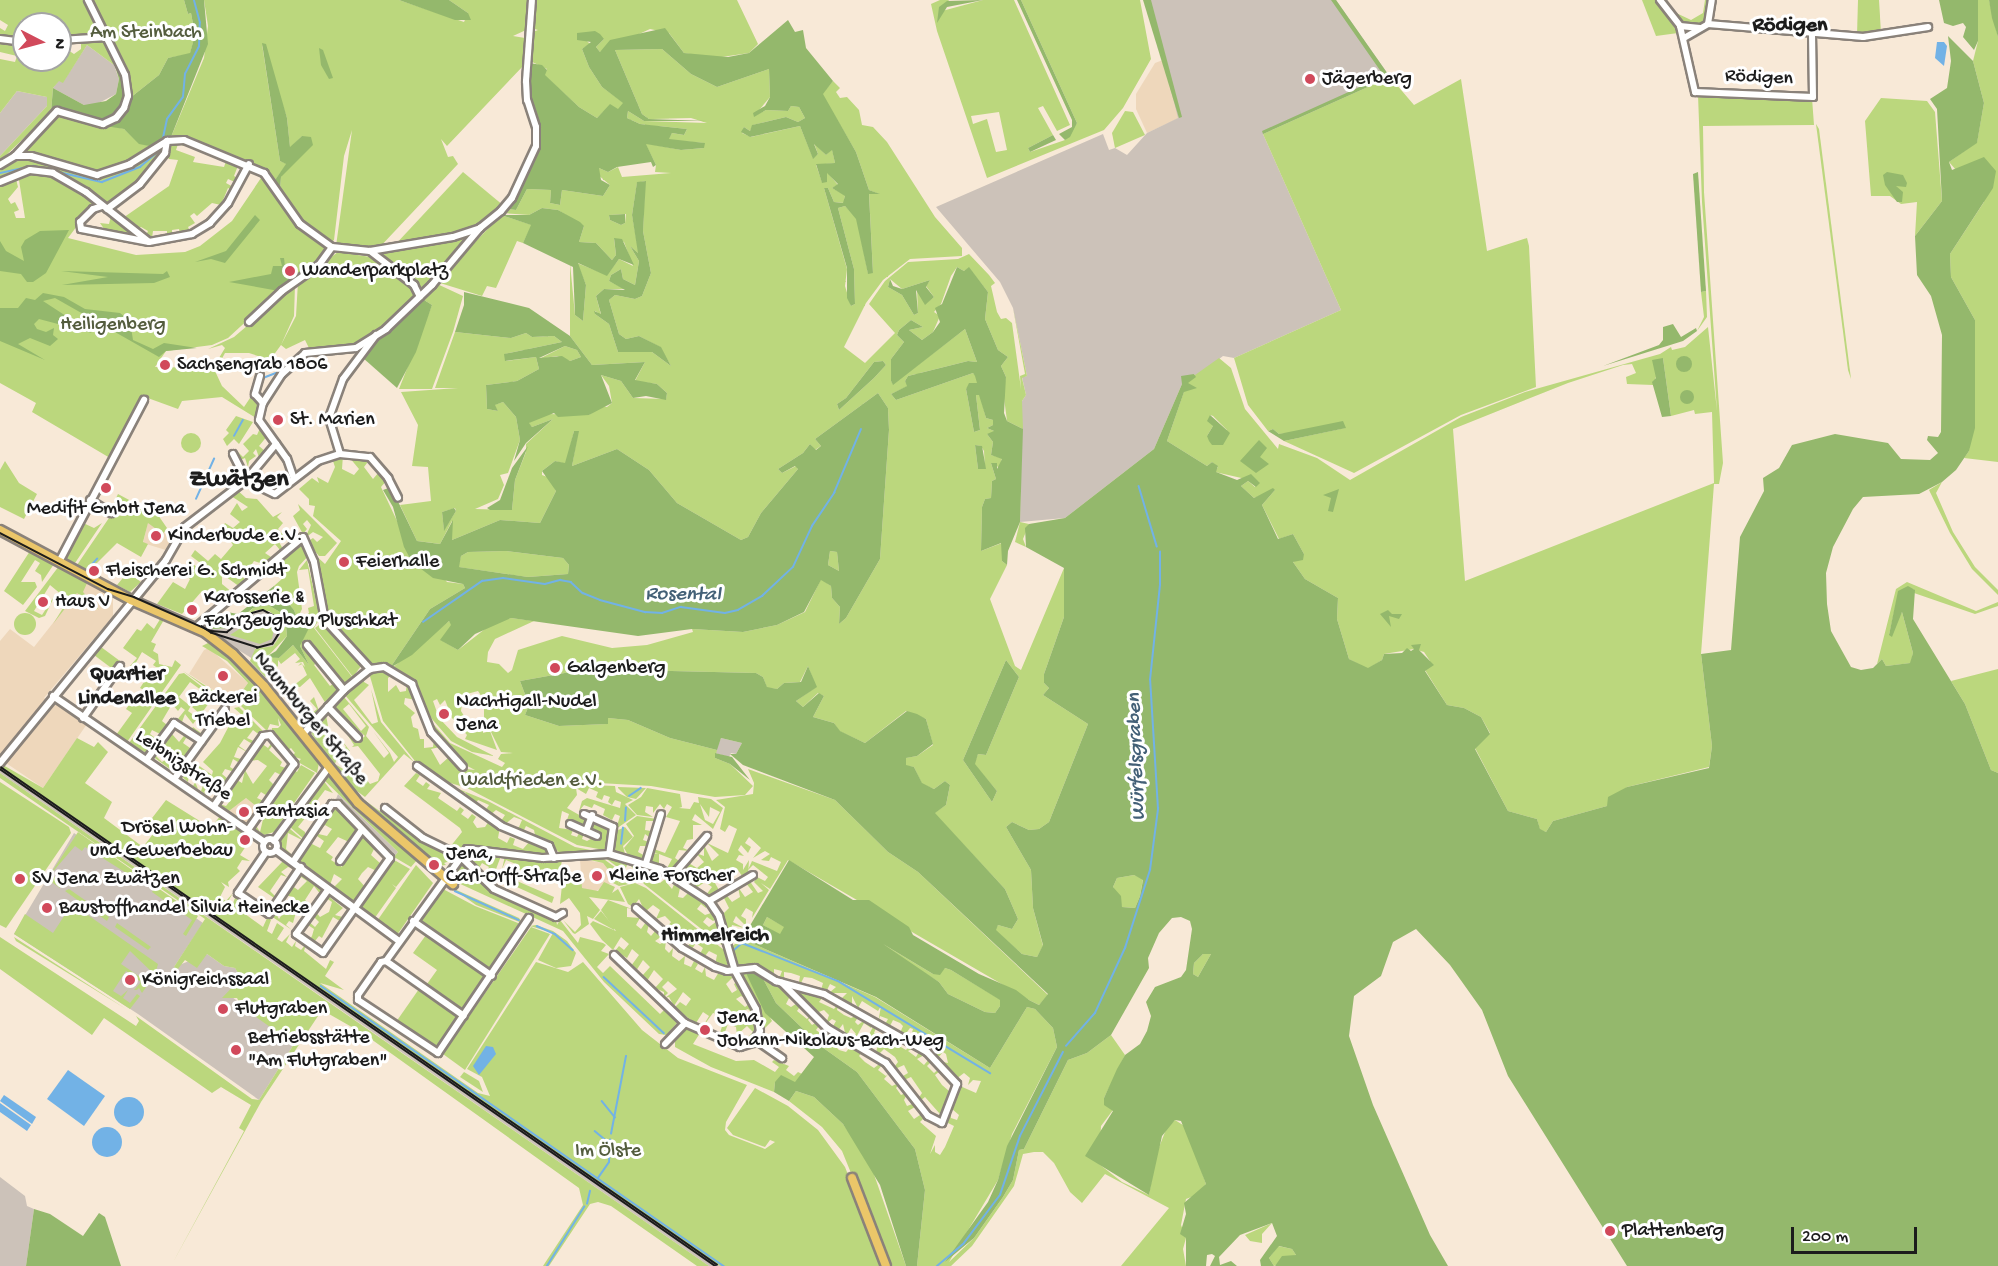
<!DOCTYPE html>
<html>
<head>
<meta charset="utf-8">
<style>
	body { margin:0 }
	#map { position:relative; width:1998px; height:1266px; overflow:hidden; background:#f8e9d7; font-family:"Gochi Hand",sans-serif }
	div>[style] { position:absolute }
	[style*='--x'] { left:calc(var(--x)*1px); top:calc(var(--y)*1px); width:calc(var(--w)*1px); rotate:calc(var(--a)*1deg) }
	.built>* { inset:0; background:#eed7bb }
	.industrial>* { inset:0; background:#ccc2b9 }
	.green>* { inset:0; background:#bbd77d }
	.round { border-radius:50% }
	.forest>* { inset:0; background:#94b86c }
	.water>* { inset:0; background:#72b2e6 }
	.stream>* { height:1.5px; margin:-0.75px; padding:0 0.75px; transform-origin:0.75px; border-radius:0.75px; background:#72b2e6 }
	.roads { filter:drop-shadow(2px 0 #8a827a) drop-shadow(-2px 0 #8a827a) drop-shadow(0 2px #8a827a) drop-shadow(0 -2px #8a827a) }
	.minor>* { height:6px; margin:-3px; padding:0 3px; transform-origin:3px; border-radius:3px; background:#fff }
	.minor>.ring { margin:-3px; padding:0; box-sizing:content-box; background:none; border:6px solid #fff; border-radius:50% }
	.major>* { height:8px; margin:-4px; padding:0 4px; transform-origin:4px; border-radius:4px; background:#ebc669 }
	.tram>* { height:1.5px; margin:-0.75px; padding:0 0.75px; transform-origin:0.75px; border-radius:0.75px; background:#1c1c1c }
	.rail>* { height:4px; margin-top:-2px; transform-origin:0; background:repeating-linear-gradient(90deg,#fff 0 4.5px,#1c1c1c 0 9px); box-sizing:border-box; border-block:2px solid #1c1c1c }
	.dots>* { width:16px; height:16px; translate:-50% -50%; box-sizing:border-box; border:3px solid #fff; border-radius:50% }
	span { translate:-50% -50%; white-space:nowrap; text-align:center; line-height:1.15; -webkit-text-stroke:6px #fff; paint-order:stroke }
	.park-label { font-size:20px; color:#545d3e }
	.street-label { font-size:20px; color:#1c1c1c }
	.poi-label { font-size:20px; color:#1c1c1c }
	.left { translate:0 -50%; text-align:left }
	.right { translate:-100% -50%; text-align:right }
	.water-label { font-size:21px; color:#436077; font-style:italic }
	.neighbourhood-label { font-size:21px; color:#1c1c1c; font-weight:700 }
	.quarter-label { font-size:22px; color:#1c1c1c; font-weight:700 }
	.district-label { font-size:26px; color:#1c1c1c; font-weight:700 }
	.north { position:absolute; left:12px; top:12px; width:60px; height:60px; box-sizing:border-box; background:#fff; border:2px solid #a4a4a4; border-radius:50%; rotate:96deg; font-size:16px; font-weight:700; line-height:24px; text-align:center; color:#1c1c1c }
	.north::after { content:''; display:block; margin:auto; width:21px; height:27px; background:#d1495b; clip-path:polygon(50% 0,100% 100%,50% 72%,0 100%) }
	.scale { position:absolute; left:1791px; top:1227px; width:126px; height:27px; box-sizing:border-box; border:3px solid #1c1c1c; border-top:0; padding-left:8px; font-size:18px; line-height:21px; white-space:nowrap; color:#1c1c1c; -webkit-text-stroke:4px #fff; paint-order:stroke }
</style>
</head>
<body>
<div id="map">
	<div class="built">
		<i style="clip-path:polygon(1163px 60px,1179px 118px,1147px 133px,1136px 109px,1136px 94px,1155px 63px)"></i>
		<i style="clip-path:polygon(148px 522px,176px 540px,169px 551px,143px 543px)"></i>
		<i style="clip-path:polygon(87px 580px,113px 596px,113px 616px,44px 698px,64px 706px,87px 724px,43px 788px,0 759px,0 641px,10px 629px,34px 647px)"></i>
		<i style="clip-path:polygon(209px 648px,248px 683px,233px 703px,189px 674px,204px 650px)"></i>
		<i style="clip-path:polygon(246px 798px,261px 810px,248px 825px,229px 811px)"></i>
		<i style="clip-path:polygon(580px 859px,603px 863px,614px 877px,610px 884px,594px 892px,582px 888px)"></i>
	</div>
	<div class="industrial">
		<i style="clip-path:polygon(1148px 0,1336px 0,1390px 77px,1263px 134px,1341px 310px,1234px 358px,1223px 356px,1196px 377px,1194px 374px,1182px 384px,1154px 449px,1065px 518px,1020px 522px,1022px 401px,1026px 395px,1022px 377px,1027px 376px,1013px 308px,1000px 282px,936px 207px,1103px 134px,1109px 150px,1115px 148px,1127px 155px,1147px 133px,1178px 118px)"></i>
		<i style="clip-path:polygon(87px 45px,114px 65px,119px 79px,116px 94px,95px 105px,84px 105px,53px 88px,59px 80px,63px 82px)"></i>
		<i style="clip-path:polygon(17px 91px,47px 97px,47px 106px,0 156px,0 113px)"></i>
		<i style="clip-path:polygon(261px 609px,277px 616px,282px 632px,273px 646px,255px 649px,253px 659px,209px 632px,212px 629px,229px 628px)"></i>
		<i style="clip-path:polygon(721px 738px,742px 743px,736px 754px,731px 753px,729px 757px,715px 753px)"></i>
		<i style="clip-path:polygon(0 767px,171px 884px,720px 1266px,709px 1266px,0 773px)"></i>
		<i style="clip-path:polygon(338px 794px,398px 852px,394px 857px,336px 799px)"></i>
		<i style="clip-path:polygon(74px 833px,203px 923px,174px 967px,207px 954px,224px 966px,235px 968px,241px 977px,231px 986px,232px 997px,294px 1044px,259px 1100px,138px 1014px,14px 934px)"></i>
		<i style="clip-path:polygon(0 1177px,25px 1196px,27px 1206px,34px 1209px,26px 1266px,0 1266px)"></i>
	</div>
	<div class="green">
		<i style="clip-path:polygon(0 0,86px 0,102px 33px,60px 37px,60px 24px,21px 20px,24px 39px,0 36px,0 28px,5px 31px,8px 25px,0 20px)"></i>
		<i style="clip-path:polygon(90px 0,184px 0,188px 14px,191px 13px,195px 35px,190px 54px,168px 58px,159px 75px,130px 98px,123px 65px)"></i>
		<i style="clip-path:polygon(204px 0,399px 0,464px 22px,468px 13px,449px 0,530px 0,526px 30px,513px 36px,525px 38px,524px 65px,447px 146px,441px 139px,448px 157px,453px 156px,458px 164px,378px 249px,336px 246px,352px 130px,344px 156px,334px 240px,329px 244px,301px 222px,280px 190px,281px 177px,302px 136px,290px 148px,287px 118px,262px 44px,280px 161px,287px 164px,275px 180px,250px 163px,185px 138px,171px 137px,204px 58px,208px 26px)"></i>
		<i style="clip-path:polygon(535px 0,737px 0,758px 44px,749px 53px,715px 58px,684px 53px,669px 33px,650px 29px,600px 52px,596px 47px,604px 39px,586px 40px,590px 44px,582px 49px,589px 67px,602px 87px,624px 103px,619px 110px,603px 112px,597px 118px,579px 107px,544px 75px,547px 69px,528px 60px,530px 33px,538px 30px,531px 28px)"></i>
		<i style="clip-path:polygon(evenodd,940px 0,949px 0,942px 11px,983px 0,1014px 0,1070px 125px,1057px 131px,1043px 106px,1038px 108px,1053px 135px,1028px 148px,1030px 152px,1065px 140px,1077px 123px,1021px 0,1140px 0,1151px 59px,1123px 108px,1104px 130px,987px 178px,937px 31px,931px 4px,940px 0,999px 112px,1007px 150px,996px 152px,987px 119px,973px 124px,971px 116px,999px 112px)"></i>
		<i style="clip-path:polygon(1642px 0,1657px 0,1678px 33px,1656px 36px)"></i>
		<i style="clip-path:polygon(1705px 0,1711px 0,1708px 21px,1702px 25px,1682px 23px,1672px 11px,1691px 20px,1703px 13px)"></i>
		<i style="clip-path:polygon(1858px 0,1879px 0,1881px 33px,1857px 35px)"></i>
		<i style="clip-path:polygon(1978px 0,1989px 0,1998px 37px,1998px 462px,1964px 458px,1969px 451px,1975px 320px,1951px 277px,1950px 254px,1984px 202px,1949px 162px,1977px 142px,1984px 103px,1973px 61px,1978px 41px)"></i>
		<i style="clip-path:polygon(106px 40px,114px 65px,87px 45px,63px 83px,59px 81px,53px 88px,51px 112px,0 161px,0 156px,47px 106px,47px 97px,17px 91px,0 113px,0 59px,15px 62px,17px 56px,0 52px,0 41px,24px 44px,24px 60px,54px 67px,56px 60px,60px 60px,60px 45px,74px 54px,81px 49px,81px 41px)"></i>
		<i style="clip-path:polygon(evenodd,662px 49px,691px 74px,717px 87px,769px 69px,770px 97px,754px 116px,766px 110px,788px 111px,791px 106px,799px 107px,805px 118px,798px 122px,786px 117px,753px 125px,750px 131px,744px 127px,742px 133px,751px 137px,800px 126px,813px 158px,818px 154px,814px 143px,826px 155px,832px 149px,835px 163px,816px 165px,822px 182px,827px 182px,827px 172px,838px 185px,832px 188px,845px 195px,844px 203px,834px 202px,828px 188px,824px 188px,847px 269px,845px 286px,851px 306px,855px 304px,854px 269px,838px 208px,845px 206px,857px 219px,868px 273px,873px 273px,869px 193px,879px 194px,869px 190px,856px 152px,822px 94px,833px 81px,840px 88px,836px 92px,840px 98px,847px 97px,859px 110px,862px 125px,873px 127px,887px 142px,935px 217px,962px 248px,962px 256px,910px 259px,883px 280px,866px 303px,844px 347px,865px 363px,895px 333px,869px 304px,885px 281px,908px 262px,958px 259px,969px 254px,989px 275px,995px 283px,991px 286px,997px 312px,1001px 319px,1006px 318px,1012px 323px,1021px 389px,1020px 376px,1025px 374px,1013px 308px,1027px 376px,1022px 378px,1026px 395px,1022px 401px,1023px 429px,1007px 421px,1003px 390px,1006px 377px,1001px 366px,1008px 357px,998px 350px,985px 319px,988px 292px,969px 268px,964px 271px,957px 267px,951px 276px,941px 304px,934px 312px,940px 316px,933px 332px,922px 340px,909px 330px,923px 327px,911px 320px,899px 330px,897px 335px,904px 342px,891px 359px,891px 381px,893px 384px,965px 329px,977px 362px,968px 361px,908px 376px,905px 381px,908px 386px,891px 394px,896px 400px,973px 373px,976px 376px,978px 383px,970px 384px,966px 389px,974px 432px,980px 430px,976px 395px,980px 395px,986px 418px,993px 420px,993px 425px,987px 428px,994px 431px,995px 434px,987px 434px,993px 442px,991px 455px,1002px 458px,1000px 468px,991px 463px,996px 479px,992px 481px,991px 498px,985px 499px,982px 507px,981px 551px,1002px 543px,1002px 561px,1007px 565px,990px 599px,1015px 666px,1021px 670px,1064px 568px,1064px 617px,1044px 674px,1044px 683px,1049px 688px,1043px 695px,1088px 724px,1049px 822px,1039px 829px,1029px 830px,1012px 822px,1006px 827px,1031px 870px,1033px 908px,1043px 946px,1037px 957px,1022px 954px,995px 930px,998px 925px,1012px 929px,1018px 919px,1005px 889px,934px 813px,946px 805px,950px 785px,945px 781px,934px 789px,922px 784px,914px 767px,906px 766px,905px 758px,917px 756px,933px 745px,926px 719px,906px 711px,865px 743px,839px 731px,834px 723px,813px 717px,824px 696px,818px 693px,803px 707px,796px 701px,816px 687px,808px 666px,800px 682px,784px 683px,777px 689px,767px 688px,763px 677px,756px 673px,587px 669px,520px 681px,529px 705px,525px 715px,559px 726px,607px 724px,608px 718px,628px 720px,670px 738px,717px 750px,715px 758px,730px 764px,753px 786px,745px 795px,715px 797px,651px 786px,565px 781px,565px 784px,615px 786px,616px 792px,633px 800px,625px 804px,636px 815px,616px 829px,620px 816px,615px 814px,612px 820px,603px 815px,605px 809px,594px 804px,592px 808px,584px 805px,579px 811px,582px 801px,587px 798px,620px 808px,621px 802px,615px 800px,612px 805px,608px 802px,610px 797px,604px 795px,602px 800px,596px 797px,598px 792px,589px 788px,586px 794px,576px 788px,577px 795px,567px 808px,588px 820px,584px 828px,574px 825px,567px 820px,569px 814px,562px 811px,559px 828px,573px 830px,571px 835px,577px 837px,580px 831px,584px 833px,582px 839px,587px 841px,598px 835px,588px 830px,591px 821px,610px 826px,612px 833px,604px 850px,577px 845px,467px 788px,437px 779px,415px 761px,383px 721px,369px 673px,380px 668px,393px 673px,388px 678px,388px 692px,396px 685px,400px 692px,406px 691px,407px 681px,413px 689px,416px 700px,405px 698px,404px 704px,415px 713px,411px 717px,413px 727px,418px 729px,420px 739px,424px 739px,424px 748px,433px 747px,434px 740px,440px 747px,431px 749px,440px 765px,449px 757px,461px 773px,466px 769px,475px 770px,452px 758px,437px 739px,419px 700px,429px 719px,450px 743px,502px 767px,505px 763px,498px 759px,501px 754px,513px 753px,501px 752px,484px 718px,484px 700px,478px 691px,463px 695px,461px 711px,469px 724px,484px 721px,483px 733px,490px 731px,497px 750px,465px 739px,467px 735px,452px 718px,445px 700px,440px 705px,437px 699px,433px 701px,439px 718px,457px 737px,494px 756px,472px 752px,451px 741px,432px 719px,412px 682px,392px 668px,449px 621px,452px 625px,441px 640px,458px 650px,494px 622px,511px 618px,534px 621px,495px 639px,488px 652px,487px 662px,499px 664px,508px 673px,512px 670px,518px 650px,562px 636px,612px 648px,647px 645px,693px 632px,692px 629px,743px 632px,777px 625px,805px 612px,821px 579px,831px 586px,832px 598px,840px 607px,839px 624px,846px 618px,880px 559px,889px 430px,888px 408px,878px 393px,815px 439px,821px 446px,815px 450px,810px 444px,803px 453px,778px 469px,782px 473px,796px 466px,798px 469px,761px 513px,748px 537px,741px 540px,677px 503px,649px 470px,617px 449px,572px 466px,578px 432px,574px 431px,566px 464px,555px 461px,542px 471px,542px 475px,550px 478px,556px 491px,540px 523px,500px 520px,452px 540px,452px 521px,440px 544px,433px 543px,417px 541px,400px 505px,431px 501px,428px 467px,412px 466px,418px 425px,401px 392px,458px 388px,435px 388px,455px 332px,511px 338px,526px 333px,532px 337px,554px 336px,562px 342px,505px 354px,506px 361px,536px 357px,539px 369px,517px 381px,486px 385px,487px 409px,498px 411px,494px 405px,503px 402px,516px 417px,520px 440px,508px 473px,500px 475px,504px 485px,498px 499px,475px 509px,512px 510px,515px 480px,526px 452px,526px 444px,553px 419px,532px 427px,528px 423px,547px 414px,589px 415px,601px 406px,607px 407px,612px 403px,609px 386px,601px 375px,621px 381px,633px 398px,666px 399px,667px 393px,657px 384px,635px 381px,645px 362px,592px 365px,570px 336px,570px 263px,575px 315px,583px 321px,586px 285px,577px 263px,607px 275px,619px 259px,633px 266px,624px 242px,614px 239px,616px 255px,612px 260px,596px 243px,579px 242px,584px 226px,558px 210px,542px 208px,529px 215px,502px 213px,507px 209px,516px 210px,527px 189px,551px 190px,550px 203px,560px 205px,562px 190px,603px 196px,610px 185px,597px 174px,599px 168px,608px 172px,618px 167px,622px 177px,671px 173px,655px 172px,656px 165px,645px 143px,681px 150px,704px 148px,704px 143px,668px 140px,672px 133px,684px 135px,687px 129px,640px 124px,627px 118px,628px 111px,644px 121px,707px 123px,691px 118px,649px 119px,642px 114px,615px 50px,662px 49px,645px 181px,643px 231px,651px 273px,642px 296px,635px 299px,615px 295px,609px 300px,619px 334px,626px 339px,639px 336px,660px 347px,671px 366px,652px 352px,618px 352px,609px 324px,595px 314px,595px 311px,601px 315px,596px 296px,604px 289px,625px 289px,609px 281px,611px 275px,621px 269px,623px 279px,635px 285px,639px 261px,630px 246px,639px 254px,632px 215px,637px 183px,645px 181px,662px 49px,626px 214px,625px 223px,621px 225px,610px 220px,609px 215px,626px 214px,662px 49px,890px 279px,902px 289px,930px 280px,926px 286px,934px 297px,925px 304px,917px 289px,918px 313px,914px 315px,902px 295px,888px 287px,890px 279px,662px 49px,883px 361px,886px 365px,874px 378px,839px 410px,837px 404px,846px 398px,874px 362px,883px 361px,662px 49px,975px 445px,981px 446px,984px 451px,985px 469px,978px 469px,975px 445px,662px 49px,455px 508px,456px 511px,444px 530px,442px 512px,455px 508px,662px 49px,1006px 660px,1019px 677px,986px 755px,978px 754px,974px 764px,997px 791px,992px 802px,963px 760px,1006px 660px)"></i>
		<i style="clip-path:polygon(1390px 77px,1414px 105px,1461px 79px,1487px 251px,1527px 238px,1529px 246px,1536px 387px,1461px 415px,1354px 473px,1284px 441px,1345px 428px,1279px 434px,1273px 429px,1268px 431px,1248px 405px,1234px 358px,1341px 310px,1263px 134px)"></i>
		<i style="clip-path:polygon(evenodd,1698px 95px,1812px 98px,1814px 125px,1703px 126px,1704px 192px,1723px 463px,1719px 484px,1714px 484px,1701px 654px,1712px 746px,1709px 767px,1627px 787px,1607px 806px,1553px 821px,1546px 832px,1540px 830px,1537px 819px,1508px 811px,1475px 748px,1490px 733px,1481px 717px,1464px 708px,1447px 705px,1425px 670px,1430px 661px,1424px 652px,1414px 649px,1384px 654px,1382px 660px,1368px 669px,1349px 659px,1337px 619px,1338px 598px,1305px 579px,1293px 562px,1304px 554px,1293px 534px,1279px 539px,1262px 505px,1275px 490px,1254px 498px,1241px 486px,1248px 481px,1255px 487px,1259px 482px,1215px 472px,1218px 467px,1212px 462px,1207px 466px,1167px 441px,1188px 380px,1219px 358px,1231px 368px,1245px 409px,1278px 449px,1279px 444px,1317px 458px,1350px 480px,1461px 417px,1525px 392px,1660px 354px,1671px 347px,1672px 350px,1685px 347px,1708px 327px,1717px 411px,1702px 202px,1698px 95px,1663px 358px,1671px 416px,1694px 410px,1695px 414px,1712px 412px,1714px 483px,1465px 581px,1453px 429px,1568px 383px,1623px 365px,1632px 364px,1636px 373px,1626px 377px,1627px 384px,1653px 385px,1663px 358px,1698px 95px,1210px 415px,1213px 416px,1227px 430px,1207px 436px,1213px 426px,1210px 415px)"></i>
		<i style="clip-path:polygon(1881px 98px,1927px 101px,1935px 112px,1942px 201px,1915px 236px,1917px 202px,1901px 204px,1890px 196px,1871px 196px,1865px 121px)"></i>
		<i style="clip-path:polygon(1125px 111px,1133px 112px,1145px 135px,1115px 148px,1112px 133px)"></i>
		<i style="clip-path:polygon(59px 113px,124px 129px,139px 143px,154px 147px,130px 163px,98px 173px,20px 152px)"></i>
		<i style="clip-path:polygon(1816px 124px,1819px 129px,1851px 379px,1848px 370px)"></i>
		<i style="clip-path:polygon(185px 142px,184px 146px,178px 144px,176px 150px,195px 157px,193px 162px,224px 167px,227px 158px,239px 163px,234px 176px,239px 179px,237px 183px,228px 179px,226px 183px,235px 188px,233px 191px,228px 188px,221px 205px,212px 203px,197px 216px,194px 213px,190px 216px,195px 223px,188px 227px,190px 231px,180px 234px,179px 229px,172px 230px,172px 236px,167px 236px,167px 231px,153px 231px,152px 238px,145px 237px,148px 231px,141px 227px,134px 230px,120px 220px,169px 186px,178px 160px,169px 159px,165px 154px,172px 143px)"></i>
		<i style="clip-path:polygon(159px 148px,163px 152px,139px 183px,115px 203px,89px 210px,68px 238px,136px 255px,185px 252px,200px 246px,232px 221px,263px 175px,299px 225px,326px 247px,327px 256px,264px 305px,228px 338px,212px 345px,166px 351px,155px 367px,213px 368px,225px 348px,222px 345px,208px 349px,234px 337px,295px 285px,294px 316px,281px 345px,296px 316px,298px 282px,338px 252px,377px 258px,414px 287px,417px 297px,398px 317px,356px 346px,310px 350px,305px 340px,286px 349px,281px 345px,270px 360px,249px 353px,225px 353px,215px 371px,222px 386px,244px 407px,250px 398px,259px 402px,256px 418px,222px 397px,182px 401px,178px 409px,145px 397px,110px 458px,32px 412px,36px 403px,0 383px,0 183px,15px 175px,18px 187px,8px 199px,11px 204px,15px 202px,19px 210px,14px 212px,16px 218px,25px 218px,18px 174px,29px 168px,0 181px,0 168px,23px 159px,98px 177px,130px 166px)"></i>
		<i style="clip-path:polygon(463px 172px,504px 206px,477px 227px,394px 246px)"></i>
		<i style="clip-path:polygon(501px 215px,532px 225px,523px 243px,517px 241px,496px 288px,487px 286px,482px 296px,440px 283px,438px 281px)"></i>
		<i style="clip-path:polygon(111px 216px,118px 222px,140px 238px,107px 233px,100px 223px,109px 224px)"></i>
		<i style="clip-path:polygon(473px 234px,421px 291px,375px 253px,426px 245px)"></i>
		<i style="clip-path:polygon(435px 283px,463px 296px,453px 332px,432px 389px,399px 389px,432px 305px,421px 298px)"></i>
		<i style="clip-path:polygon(1706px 291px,1707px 317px,1697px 331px,1704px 317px,1701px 292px)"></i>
		<i style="clip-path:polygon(565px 346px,577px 350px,581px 357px,570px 361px,557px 356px,539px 359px)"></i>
		<i style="clip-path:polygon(236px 416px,253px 422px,239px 444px,234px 439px,227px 446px,223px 439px,229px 433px,226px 430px)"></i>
		<i style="clip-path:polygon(261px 426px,268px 435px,259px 446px,266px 452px,260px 460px,256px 449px,253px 453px,256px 456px,249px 461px,248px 467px,245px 458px,238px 461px,237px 451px,243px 457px,249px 451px,243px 444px,253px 434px,257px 435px)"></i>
		<i class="round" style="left:181px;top:433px;width:20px;height:20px"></i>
		<i style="clip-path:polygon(343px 455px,342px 469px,354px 475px,359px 469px,349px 457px,370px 459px,364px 467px,373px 479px,379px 472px,375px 468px,377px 465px,387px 480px,381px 487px,398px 523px,447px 582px,463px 584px,465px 588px,430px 609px,390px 668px,370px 665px,328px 621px,313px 553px,325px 564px,341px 541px,313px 516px,315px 506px,309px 505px,309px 499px,299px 489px,312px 478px,319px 483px,317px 477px,328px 483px,335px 467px,332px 458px)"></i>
		<i style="clip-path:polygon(5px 461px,19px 483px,37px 494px,24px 519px,0 507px,0 470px)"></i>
		<i style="clip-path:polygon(1942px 482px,1936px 493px,1953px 532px,1975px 567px,1998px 590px,1998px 595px,1972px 569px,1950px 533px,1929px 490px)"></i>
		<i style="clip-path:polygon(236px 489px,246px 498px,257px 499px,273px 517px,282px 512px,277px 517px,283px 523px,278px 529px,284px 536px,279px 542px,284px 551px,276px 557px,280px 550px,275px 544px,265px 553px,274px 559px,266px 565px,254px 561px,250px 567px,262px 569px,249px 579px,241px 572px,243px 567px,235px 562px,232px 567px,247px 581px,240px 587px,222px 574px,222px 584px,233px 593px,223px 601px,213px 589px,210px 593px,218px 605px,202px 591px,182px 614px,157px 604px,173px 582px,185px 589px,190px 579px,185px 575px,189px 561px,202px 571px,205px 567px,211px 571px,191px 556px,195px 550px,208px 561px,215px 554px,221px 559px,233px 545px,222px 528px,225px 523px,233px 528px,240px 522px,230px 514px,237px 503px,242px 511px,248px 507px,228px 494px)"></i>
		<i style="clip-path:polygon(118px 494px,131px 501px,135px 507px,123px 514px,110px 511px)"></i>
		<i style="clip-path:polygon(298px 504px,337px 543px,325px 556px,319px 556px,307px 542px,313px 538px,317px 542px,323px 537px,313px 532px,305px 538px,311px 525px,307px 520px,303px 524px,307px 529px,303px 534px,293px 516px,300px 510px)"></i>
		<i style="clip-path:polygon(146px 505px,164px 510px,158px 515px,167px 528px,163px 534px,148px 523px,143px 542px,148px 544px,141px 557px,117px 543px,90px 570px,92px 574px,77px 565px,111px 515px,125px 516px)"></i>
		<i style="clip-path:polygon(81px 522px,94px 528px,102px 523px,75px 563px,63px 557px)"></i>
		<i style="clip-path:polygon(1020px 522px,1029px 524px,1023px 539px,1026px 547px,1015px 542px)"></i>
		<i style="clip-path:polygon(299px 542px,309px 555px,299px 566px,297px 572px,302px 609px,298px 617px,301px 620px,309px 613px,308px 608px,314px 606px,308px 569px,299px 570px,307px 560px,320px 618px,314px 628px,353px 678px,341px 685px,344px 682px,322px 655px,305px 642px,304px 647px,319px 661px,314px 665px,330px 686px,334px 683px,339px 689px,326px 704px,310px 678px,300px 687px,293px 686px,307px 675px,302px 664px,298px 666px,301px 663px,305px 667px,303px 662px,295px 663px,300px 659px,295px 653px,281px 664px,278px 660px,278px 666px,273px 671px,276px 665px,271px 660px,260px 668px,265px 674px,270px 673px,265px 677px,250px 661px,255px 649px,273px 646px,280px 636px,279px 619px,269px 611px,256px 610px,244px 617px,253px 608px,268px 605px,285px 615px,287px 636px,268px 656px,279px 658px,293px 645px,309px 665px,300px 646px,312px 614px,299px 624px,294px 610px,274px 586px,283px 578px,272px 565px)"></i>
		<i style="clip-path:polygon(30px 551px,54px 564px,42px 582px,41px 575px,35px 571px,40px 563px,35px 560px,21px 582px,35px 582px,37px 587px,23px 605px,4px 591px)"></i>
		<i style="clip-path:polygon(506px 551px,563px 558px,569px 565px,568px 574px,528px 577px,458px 567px,461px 556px,468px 552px)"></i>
		<i style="clip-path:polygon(830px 551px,837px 552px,839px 571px,828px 565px)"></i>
		<i style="clip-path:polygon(114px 562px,141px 582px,130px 592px,117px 585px,127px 573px)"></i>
		<i style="clip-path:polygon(59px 566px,88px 581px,83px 592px,99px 610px,77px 593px,53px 624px,68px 600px,50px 585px,34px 611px,42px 615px,55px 595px,45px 616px,39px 618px,25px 611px)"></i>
		<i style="clip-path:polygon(1907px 582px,1976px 611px,1998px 602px,1998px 606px,1975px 614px,1914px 593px,1914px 589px,1898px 595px,1889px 635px,1902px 612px,1913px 653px,1911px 663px,1886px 666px,1882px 659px,1877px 664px,1896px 589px)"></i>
		<i class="round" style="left:14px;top:613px;width:22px;height:22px"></i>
		<i style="clip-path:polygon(162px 616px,165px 618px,151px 642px,156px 644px,153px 651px,158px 654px,159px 664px,172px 667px,175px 660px,181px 665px,127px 742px,116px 735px,132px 713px,126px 709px,137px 694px,144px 694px,146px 691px,140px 688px,151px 671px,156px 673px,159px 669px,153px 665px,156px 661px,142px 652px,134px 666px,141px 672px,148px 668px,139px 677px,140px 673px,130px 666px,137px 658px,123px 648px,137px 629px,141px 631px,147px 623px,154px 629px)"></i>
		<i style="clip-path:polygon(260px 616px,269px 617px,275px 624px,272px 639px,260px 644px,230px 635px)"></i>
		<i style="clip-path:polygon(323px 622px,361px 666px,353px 677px,315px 628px)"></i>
		<i style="clip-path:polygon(208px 643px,227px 653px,255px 679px,310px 748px,319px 763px,317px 773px,298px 762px,301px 759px,292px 756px,295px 753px,291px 748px,288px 750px,278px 736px,275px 738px,277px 734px,271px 733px,272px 728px,278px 728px,281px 725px,278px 718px,279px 726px,270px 724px,267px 731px,241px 706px,256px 692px,238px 704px,237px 698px,248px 683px,227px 661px,202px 646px)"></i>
		<i style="clip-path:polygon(97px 644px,120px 661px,114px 670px,90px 652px)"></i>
		<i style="clip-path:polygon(1998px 669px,1998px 773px,1991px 770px,1965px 704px,1951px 681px)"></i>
		<i style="clip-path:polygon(183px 671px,232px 703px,236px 697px,237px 704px,229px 705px)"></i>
		<i style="clip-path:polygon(184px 673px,205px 689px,196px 698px,190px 694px,198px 695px,201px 690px,190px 682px,179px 697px,189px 705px,193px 701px,190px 694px,195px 698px,188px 711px,209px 726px,202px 735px,191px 731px,193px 727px,201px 733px,206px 726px,197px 719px,193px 724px,185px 714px,182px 722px,187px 727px,177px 720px,185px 710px,181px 707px,178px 711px,172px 704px,162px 721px,167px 725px,173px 721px,162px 735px,152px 730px,150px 734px,158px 740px,148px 754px,129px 743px,179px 674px)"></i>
		<i style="clip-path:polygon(evenodd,364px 677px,364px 682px,369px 685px,354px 700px,372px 724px,378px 722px,371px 689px,381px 722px,414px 762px,404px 754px,365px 797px,350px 786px,311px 733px,327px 710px,333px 716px,329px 712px,326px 715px,328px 726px,323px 730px,341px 752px,346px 747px,333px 729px,350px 751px,338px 755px,335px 764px,343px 769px,351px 760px,370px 784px,378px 781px,380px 774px,358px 746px,352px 747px,354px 745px,336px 717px,358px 742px,365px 736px,332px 707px,344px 697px,369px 727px,366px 736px,384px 758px,389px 753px,373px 731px,390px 753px,394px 762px,398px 757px,344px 694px,364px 677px,349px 704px,366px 726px,361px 731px,343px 709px,349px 704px)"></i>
		<i style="clip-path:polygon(205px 690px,214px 696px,201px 714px,208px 720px,215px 713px,211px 724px,192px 707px)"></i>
		<i style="clip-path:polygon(314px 697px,319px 711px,309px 723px,301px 724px,298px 720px,302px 721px,317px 709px,310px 701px)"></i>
		<i style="clip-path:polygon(239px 707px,264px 732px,261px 736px,253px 730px,247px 738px,256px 742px,254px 745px,244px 739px,239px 746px,249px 753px,238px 747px,234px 757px,244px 760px,241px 764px,233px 759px,230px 767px,235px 770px,240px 766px,235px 772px,225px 769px,222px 774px,228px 779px,234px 774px,224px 789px,217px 781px,215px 791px,208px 786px,204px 792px,208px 796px,201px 791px,205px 780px,200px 777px,196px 784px,198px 789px,193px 786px,198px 777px,189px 773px,188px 782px,180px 775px,185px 768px,195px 775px,199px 768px,188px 764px,191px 760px,212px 775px,213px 771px,203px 762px,220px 743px,232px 720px,236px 723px,242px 715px,234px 708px)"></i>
		<i style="clip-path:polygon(173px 726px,177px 727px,172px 734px,179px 742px,187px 732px,197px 742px,186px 738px,183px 743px,190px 748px,195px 745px,186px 758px,177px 752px,170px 758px,169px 767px,178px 769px,174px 772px,152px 756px,155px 751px,161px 754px,156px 756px,162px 762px,168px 758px,171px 747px,158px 745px)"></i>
		<i style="clip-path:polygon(266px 736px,272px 739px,265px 738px,261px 743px,268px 748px,273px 741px,279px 747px,272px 746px,269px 750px,282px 762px,280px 766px,288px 769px,283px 776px,275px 772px,269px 780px,274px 785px,281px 779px,269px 797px,261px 792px,257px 798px,266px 802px,261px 810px,246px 798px,229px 811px,219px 804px,226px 806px,230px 801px,223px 796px,240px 771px,237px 780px,242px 783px,245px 770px,253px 784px,267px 766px,258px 760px,247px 761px)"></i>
		<i style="clip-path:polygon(77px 738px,94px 747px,98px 742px,108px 752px,85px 783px,112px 802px,104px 818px,143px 847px,153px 834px,149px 822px,166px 800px,211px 828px,220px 816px,244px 833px,238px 841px,246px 846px,240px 855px,250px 861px,242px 860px,237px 868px,240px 871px,228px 882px,229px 887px,221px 882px,225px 887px,220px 897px,226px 901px,233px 893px,227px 903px,232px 906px,235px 898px,240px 898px,237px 908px,263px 927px,268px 916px,271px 920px,267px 931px,272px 934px,277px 923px,284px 928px,277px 939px,282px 942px,290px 934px,286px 942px,292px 947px,296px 941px,295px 946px,301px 950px,306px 944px,304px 951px,326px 969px,330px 960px,334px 962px,325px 976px,344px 990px,320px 983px,478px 1093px,490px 1096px,482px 1077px,467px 1069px,536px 962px,568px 972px,583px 962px,642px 1030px,678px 1058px,747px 1085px,726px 1122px,725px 1130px,729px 1135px,765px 1149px,775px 1142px,770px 1140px,765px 1147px,733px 1135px,727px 1128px,755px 1088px,788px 1106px,818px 1130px,845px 1167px,884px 1266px,720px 1266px,0 767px,3px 765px,43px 788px)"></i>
		<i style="clip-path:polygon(301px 765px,315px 773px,274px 832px,264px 835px,254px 828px,255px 824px,260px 832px,265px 811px,293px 769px,297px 772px)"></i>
		<i style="clip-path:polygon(748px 769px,835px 800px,888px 852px,918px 872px,1048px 995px,1039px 1005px,1029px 1000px,788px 860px,770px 889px,761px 883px,769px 890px,752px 918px,753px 912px,746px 908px,741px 916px,746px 919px,746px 926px,736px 916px,733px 922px,744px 928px,732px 925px,729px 939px,735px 942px,728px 943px,721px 916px,729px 908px,724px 898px,715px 900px,725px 893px,732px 902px,740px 897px,738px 887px,745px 897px,753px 892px,745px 882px,749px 880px,758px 893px,763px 891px,754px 882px,757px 877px,765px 881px,768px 877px,753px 865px,748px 870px,752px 861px,777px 871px,781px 862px,771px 857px,769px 861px,761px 860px,770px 854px,765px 851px,753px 858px,761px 848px,749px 837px,745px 843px,751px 847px,748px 853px,741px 845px,738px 850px,744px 856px,739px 855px,736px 860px,743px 864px,743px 870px,749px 860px,748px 875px,744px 879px,738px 870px,715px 883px,720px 892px,710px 897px,706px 895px,712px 887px,705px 882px,696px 888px,691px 884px,696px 875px,688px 870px,682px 878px,678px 873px,687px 862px,697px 868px,704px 862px,696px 853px,704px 856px,704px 845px,712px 861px,719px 855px,707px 843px,728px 853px,737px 829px,729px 825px,725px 832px,720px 829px,725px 807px,716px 800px,753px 794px,754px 783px)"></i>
		<i style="clip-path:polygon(0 773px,327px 1001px,709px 1266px,697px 1266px,611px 1206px,598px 1202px,590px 1204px,549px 1266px,543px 1266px,583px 1205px,579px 1188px,364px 1034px,322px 1010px,261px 1102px,171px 1266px,244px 1131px,239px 1128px,251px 1105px,221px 1087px,212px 1093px,104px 1018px,92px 1035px,0 969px,0 937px,136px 1026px,139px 1021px,136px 1016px,252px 1099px,259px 1100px,294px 1044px,242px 1007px,237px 998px,222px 998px,241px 978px,235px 968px,224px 966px,207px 954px,197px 968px,185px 960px,177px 970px,174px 967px,205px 919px,0 778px)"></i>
		<i style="clip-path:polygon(416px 773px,420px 775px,416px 781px,423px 786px,426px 782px,430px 785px,427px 789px,441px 793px,438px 798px,457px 811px,460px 807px,464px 810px,461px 814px,468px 819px,472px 814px,476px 817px,473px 822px,477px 828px,485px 827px,489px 821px,500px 827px,498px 838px,507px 843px,510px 837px,515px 839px,513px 845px,523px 849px,530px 841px,546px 847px,549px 854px,450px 847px,462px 832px,460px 828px,404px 786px)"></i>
		<i style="clip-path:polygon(328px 775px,417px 860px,411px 867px,394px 857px,398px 852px,321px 777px)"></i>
		<i style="clip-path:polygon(323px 780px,333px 793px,325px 790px,316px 802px,312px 809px,320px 818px,310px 812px,298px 827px,305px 832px,305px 840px,290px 827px)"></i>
		<i style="clip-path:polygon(0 782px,69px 827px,71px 833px,6px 928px,0 925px)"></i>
		<i style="clip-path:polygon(444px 783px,488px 801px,575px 847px,601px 852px,561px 854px,550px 844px,526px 834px,535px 835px,534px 830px,526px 826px,522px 834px,509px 828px,519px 827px,522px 820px,514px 817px,504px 825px,494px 819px,501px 821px,505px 815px,496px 810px,489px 816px,477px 808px,485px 811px,489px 805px,478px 800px,474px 806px,465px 792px,460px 796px)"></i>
		<i style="clip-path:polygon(618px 788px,618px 787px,646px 788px,636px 799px,627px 797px)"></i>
		<i style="clip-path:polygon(evenodd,647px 788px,680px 794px,682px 807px,679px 808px,690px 809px,694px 802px,699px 803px,698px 797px,711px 799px,723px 808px,713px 829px,695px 814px,692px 820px,702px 825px,693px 825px,693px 839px,687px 840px,683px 848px,690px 851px,679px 850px,675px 858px,682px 863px,672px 871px,666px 870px,672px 859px,659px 854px,659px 867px,650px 860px,652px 853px,658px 854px,653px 852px,654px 849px,665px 853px,680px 821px,666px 817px,672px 807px,667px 804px,664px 809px,660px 804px,653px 813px,653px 807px,646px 806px,645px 812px,653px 817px,637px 815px,628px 805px,641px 797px,647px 788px,700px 804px,709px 817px,710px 807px,720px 812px,713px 824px,705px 820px,700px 804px)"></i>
		<i style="clip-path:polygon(352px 791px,421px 841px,451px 854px,450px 861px,444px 863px,446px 865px,437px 866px,376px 817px)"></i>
		<i style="clip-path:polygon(335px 805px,358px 830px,349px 842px,338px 837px,326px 852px,333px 857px,331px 860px,342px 867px,345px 853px,349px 855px,353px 850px,350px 847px,363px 834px,376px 845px,371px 855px,381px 864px,388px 860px,379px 872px,368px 867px,362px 873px,358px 879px,367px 889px,354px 905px,333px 888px,342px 879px,334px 874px,330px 885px,298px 860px,308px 849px,308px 842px,320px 848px,324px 841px,317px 836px,313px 841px,310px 838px,314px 833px,327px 836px,332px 829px,325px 825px,321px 829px,318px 827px,321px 822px,325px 824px,323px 820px)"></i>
		<i style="clip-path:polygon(637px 816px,657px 819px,656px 829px,653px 821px,646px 821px,645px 830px,656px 832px,653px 840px,645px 834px,643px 840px,649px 842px,647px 846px,640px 846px,638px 852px,647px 857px,644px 859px,628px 855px,624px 848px,634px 836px,626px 824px)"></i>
		<i style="clip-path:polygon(625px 827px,633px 837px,623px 846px,625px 854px,615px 852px,616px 831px)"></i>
		<i style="clip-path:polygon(289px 828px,304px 841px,288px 833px,286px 849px,293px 856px,282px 849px,280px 835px)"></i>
		<i style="clip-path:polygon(78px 832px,198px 916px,186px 936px,183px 934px,192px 920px,152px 892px,154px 888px,141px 878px,139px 881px,85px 847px,82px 851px,75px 846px,50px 875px,63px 881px,60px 888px,47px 879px)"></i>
		<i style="clip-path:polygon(470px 852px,501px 856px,490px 885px,483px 877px,489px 867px,482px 863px,478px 870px,474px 869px,465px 856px)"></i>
		<i style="clip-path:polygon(505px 856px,562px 861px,559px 873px,572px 880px,581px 874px,580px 859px,582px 888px,598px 891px,604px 882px,615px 887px,612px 893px,618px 889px,625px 902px,589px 897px,600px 910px,593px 919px,587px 916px,589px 924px,575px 934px,573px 933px,563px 920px,575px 932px,581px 925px,580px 913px,569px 898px,560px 904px,562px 885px,543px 880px,528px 869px,516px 870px,518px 865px,506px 860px,502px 869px)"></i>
		<i style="clip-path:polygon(601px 857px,623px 873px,618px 884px,624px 874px,640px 882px,619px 886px,611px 882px,614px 877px,603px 863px,586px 859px)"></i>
		<i style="clip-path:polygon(604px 857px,618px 858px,628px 863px,624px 872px)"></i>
		<i style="clip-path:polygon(626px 859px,653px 869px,644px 875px,651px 879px,656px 871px,663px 874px,657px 874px,654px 880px,660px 883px,669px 876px,666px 882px,672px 889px,676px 880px,685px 886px,680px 888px,678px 897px,683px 898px,691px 890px,691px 894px,694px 892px,707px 903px,706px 908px,701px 904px,697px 909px,705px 915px,714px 912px,717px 919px,713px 921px,707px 917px,703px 922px,709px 927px,717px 921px,723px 946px,644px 884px)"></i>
		<i style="clip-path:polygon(283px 861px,295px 869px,288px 867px,281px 872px,287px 877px,281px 875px,270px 891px,275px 896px,282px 893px,277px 900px,258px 887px)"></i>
		<i style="clip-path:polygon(396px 861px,410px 869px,396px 887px,392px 884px,396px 888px,374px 919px,359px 906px,390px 862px)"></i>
		<i style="clip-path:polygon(462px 862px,495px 893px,556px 919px,557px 925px,560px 920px,578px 943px,580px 937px,603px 943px,606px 945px,601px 951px,609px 954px,597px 967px,603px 973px,610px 966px,660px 1014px,668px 1006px,678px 1022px,666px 1035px,659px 1034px,604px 982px,563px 931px,456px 882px,454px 873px)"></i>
		<i style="clip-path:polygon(416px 865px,433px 883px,397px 935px,377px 921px)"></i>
		<i style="clip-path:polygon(300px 873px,321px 885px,323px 890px,316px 884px,323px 891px,321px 895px,314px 886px,305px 900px,310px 904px,304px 905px,300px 915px,296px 912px,293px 923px,289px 921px,286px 925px,292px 930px,271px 916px,274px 910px,279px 919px,283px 913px,275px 907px,279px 902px,285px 912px,289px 906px,294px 897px,284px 895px,291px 885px,298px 890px,307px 881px,301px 877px,296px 884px,293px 882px)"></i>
		<i style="clip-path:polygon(1134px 875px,1143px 879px,1140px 896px,1135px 908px,1122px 907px,1113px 887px,1117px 878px)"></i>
		<i style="clip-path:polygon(510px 878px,554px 897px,552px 903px,508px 883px)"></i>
		<i style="clip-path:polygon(635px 883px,646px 888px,724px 950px,728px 967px,715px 965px,717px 955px,709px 951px,705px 956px,700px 954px,703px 948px,696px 943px,692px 949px,688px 946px,692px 941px,685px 935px,680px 940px,681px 931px,674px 925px,667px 927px,671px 922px,665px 916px,656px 919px,660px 910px,653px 905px,645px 912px,639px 899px,633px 907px,628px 904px,620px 887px)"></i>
		<i style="clip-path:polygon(452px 888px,519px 918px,522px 923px,476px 905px)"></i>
		<i style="clip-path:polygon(69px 889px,109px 917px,107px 921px,65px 891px)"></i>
		<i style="clip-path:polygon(443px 889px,475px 906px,518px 923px,519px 928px,491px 969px,419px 920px)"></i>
		<i style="clip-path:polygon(327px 895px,343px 908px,335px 915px,346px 918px,343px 923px,333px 917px,322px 938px,319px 936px,315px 941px,324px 949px,321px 949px,300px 933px,303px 926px,304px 935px,310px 939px,312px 936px,314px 929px,305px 923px,307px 920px,315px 927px,319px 922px,311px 914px,314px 910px,320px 917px,329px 912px,332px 902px,326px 898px,319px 903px)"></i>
		<i style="clip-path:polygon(608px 900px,632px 909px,627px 908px,627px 917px,640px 918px,636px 925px,641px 929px,646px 922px,649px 924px,647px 932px,651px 936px,656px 930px,665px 934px,655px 941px,660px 944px,666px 941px,665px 949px,669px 953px,673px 948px,672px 956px,679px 961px,685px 956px,684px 964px,691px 967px,694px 961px,698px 964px,695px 969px,702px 973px,705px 967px,706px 976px,714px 980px,719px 972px,733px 977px,726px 984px,732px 993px,737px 990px,734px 984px,737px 982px,747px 999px,741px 996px,736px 999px,745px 1007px,749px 1004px,755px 1016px,748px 1009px,743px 1011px,751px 1022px,756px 1021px,752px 1039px,741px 1043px,743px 1037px,746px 1039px,753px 1032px,747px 1026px,737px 1035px,736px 1027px,728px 1024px,723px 1037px,719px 1036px,725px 1017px,713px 1013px,702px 1028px,709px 1016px,703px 1012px,696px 1023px,688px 1018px,675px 1007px,680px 1002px,686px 1006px,691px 999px,683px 992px,674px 1006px,669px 997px,665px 998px,677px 989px,668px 981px,662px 987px,668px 993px,664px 997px,664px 992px,655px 988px,663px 979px,654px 970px,647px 981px,642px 976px,650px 967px,643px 960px,636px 971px,631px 966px,639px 955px,632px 949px,627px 958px,615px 951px,619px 946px,624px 950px,629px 944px,621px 937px,613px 950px,602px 940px,590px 924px,593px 921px,616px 931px,601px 910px)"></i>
		<i style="clip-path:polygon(72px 904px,158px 964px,155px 975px,130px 951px,121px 964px,146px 981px,153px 977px,142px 993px,139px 988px,137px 990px,134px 990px,141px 982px,126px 971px,113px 991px,121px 996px,128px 990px,123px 998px,130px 1003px,137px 994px,140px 996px,130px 1009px,14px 934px,25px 914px,53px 933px)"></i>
		<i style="clip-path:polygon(601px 911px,615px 928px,614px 930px,594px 919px)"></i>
		<i style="clip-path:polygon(767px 917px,785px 927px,780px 935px,763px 925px)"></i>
		<i style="clip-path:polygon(117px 923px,151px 947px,148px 950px,115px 927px)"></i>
		<i style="clip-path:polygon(536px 925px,553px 931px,567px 941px,576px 953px,571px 966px,556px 968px,538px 960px,553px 933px,530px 926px)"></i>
		<i style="clip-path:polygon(531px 927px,550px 934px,465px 1070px,443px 1054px)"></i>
		<i style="clip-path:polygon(426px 935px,486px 977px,463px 1009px,427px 984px,437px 970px,413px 953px)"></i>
		<i style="clip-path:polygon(14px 937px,126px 1009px,16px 941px)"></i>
		<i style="clip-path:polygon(742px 939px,875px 997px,990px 1068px,1027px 1007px,1035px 1009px,1053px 1028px,1057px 1047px,1012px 1134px,998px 1180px,949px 1262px,974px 1238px,1003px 1197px,1013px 1180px,1019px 1150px,1024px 1149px,1068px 1060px,1087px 1053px,1111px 1035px,1125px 1055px,1104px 1098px,1113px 1110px,1101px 1126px,1099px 1164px,1122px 1182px,1149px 1195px,1156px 1155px,1167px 1127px,1175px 1120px,1186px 1127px,1206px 1184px,1197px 1195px,1186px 1199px,1181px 1225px,1186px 1238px,1183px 1249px,1186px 1266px,1121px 1266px,1169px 1208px,1105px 1174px,1082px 1203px,1070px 1192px,1054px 1163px,1043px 1152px,1034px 1152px,1023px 1154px,1014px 1186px,972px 1246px,951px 1266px,917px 1266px,925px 1190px,915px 1149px,857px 1072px,822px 1047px,776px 1003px,761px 975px,794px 998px,789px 998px,786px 1004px,791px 1007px,799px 1002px,801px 1005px,797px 1011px,807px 1019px,812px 1014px,808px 1020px,812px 1025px,817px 1022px,824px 1030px,819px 1026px,816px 1030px,824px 1036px,828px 1031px,835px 1036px,829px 1034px,826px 1038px,831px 1041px,838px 1037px,847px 1042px,838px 1043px,836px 1047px,839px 1050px,846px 1052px,852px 1045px,863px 1051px,859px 1056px,865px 1062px,874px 1068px,882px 1062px,888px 1067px,882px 1065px,878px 1070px,886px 1076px,891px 1071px,884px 1079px,892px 1086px,901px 1082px,896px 1088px,901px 1095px,908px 1092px,904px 1100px,907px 1106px,915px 1103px,920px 1110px,915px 1107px,908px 1111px,914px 1119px,923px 1113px,930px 1121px,924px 1118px,920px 1122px,936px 1136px,930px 1154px,935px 1145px,935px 1152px,940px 1155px,945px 1147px,954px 1126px,946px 1122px,951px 1111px,951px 1118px,957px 1120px,959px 1115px,952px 1109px,960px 1086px,976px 1093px,981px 1081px,973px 1080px,968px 1085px,970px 1078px,964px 1073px,956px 1079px,938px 1061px,948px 1063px,946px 1054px,943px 1052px,937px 1059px,931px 1053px,936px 1054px,938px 1045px,934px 1042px,928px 1050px,921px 1046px,926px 1038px,916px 1034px,910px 1039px,913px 1029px,910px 1028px,904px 1036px,900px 1033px,903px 1026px,900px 1023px,893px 1020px,890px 1026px,895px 1031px,884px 1026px,888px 1019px,880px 1016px,878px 1023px,881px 1006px,878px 1011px,862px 1001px,858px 1008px,852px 996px,852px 1005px,841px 999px,847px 993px,829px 993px,836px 987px,830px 984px,826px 992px,821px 990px,823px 983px,812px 978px,804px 977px,800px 985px,792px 983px,799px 982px,800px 976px,791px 973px,784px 972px,784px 981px,779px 979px,782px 971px,774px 969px,774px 978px,735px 965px,731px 947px)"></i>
		<i style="clip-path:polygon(883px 944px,933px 974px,945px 968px,951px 970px,1001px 1000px,1000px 1006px,995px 1013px,985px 1012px,948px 994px,939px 982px,881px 946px)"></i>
		<i style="clip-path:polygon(1203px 954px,1211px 954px,1198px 977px,1193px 974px,1194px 963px)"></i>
		<i style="clip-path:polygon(745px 971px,772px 1021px,763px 1030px,759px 1009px,740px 975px)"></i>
		<i style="clip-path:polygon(790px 987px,823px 997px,819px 1002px,834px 1009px,839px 1003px,837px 1010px,844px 1015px,851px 1018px,860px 1014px,855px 1022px,858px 1025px,866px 1019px,873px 1025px,871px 1028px,864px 1023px,854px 1041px,849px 1039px,856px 1034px,851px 1028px,846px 1037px,843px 1024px,837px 1032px,832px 1028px,836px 1021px,832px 1019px,826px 1024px,829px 1015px,824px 1010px,816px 1013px)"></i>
		<i style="clip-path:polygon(419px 989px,458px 1016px,435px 1049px,396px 1022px)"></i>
		<i style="clip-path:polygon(874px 1025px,882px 1029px,876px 1028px,874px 1033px,882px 1037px,885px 1031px,892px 1035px,889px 1034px,887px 1040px,895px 1043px,898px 1037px,899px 1046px,906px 1050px,911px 1044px,916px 1047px,908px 1051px,916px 1057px,920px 1050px,926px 1054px,917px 1059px,924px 1065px,930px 1058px,938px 1066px,931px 1062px,927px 1066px,934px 1073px,940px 1068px,945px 1076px,940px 1071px,935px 1075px,942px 1085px,949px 1091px,954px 1086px,941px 1120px,936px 1119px,940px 1114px,925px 1097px,920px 1101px,923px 1105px,918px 1099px,922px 1093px,911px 1077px,904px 1080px,898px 1072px,903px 1076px,908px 1073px,904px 1065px,895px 1069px,888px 1063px,895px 1066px,898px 1062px,895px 1057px,884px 1049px,880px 1053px,883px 1058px,876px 1052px,878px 1045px,873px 1041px,871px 1049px,864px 1044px)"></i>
		<i style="clip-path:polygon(686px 1027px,700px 1033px,693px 1044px,736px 1061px,754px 1060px,775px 1072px,779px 1067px,772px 1062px,774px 1060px,789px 1066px,786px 1070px,794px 1076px,798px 1072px,802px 1074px,795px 1083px,775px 1082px,774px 1092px,711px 1067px,675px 1047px,675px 1036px)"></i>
		<i style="clip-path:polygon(464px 1072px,479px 1081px,483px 1092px,460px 1077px)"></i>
		<i style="clip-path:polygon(796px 1091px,814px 1097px,843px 1124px,870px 1163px,906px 1266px,889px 1266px,842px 1151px,822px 1127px,789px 1101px)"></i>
		<i style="clip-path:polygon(1272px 1223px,1262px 1234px,1262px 1243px,1250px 1241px,1245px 1235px)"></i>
		<i style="clip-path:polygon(1278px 1246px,1292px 1249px,1296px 1255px,1274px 1266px,1269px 1258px)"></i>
	</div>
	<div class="forest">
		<i style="clip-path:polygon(184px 0,204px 0,208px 44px,171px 137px,154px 147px,139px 144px,124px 129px,99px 125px,110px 124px,130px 98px,159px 75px,168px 58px,190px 53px,195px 35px,191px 13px,188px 14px)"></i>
		<i style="clip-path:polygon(399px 0,449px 0,468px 13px,471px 20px,455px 20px)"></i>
		<i style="clip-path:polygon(983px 0,947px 7px,937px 23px,939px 7px,947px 1px)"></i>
		<i style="clip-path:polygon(1017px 0,1021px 0,1077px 123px,1070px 137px,1065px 140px,1059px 134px,1072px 127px,1072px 120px)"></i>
		<i style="clip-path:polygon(1143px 0,1151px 0,1182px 117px,1179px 118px)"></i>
		<i style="clip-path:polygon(1331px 0,1336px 0,1390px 77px,1263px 134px,1262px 131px,1384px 76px)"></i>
		<i style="clip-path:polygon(1939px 0,1978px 0,1978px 41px,1974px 50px,1963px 37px,1966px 27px,1963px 23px,1953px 26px,1944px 23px)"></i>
		<i style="clip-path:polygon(1989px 0,1998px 0,1998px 37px,1992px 18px)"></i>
		<i style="clip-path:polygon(788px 20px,795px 32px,803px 30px,806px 48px,833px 81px,823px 94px,856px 152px,869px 190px,880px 194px,869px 194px,873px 273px,868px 274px,856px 219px,845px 206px,838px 208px,854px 269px,855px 304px,851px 306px,847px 298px,847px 268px,824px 188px,828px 188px,834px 202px,843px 203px,845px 196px,832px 188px,838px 184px,827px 173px,827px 182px,822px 183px,816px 164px,835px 163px,832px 150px,826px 155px,814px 144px,818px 154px,813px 159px,800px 126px,750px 137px,741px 132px,744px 127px,750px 131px,752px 125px,786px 117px,798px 122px,805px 118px,799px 107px,791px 106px,788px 111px,766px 110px,754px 117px,753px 113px,765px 106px,770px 97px,769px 69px,717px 87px,691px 74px,662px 49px,615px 50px,642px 114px,649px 119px,707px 121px,644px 121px,628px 111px,627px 118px,640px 124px,687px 129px,684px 135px,672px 133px,669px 139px,705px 143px,704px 148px,681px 150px,646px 144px,656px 165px,653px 167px,651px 162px,617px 167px,608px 172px,599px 168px,601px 180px,610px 185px,603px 196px,562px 190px,560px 205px,550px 203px,551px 190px,527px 189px,516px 210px,507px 209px,540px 139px,529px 100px,529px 63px,542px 65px,547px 70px,545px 75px,579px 107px,597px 118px,610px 104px,618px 109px,623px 103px,602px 87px,589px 67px,582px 49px,591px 42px,577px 40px,577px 33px,595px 31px,600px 34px,604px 39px,596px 47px,600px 52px,610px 40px,665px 28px,684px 53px,728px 57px,749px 53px)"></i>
		<i style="clip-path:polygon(evenodd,1948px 36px,1973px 61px,1984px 103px,1977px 143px,1949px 162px,1952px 170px,1984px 157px,1996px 171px,1993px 188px,1950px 254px,1951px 277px,1975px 320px,1975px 428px,1969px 451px,1956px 470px,1942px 482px,1919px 494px,1863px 497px,1853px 509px,1833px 547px,1826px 573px,1827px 604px,1831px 631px,1851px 667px,1861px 670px,1873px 668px,1882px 659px,1886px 666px,1910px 663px,1913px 653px,1902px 612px,1892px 637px,1889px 635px,1898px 591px,1908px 586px,1915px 590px,1913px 619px,1965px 704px,1991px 770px,1998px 773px,1998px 1266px,1627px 1266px,1508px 1076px,1482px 1010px,1450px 965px,1416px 929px,1393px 942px,1381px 976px,1354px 996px,1349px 1036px,1373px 1105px,1430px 1235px,1448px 1266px,1275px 1266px,1282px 1256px,1296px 1255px,1292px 1249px,1279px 1246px,1269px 1258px,1274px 1266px,1261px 1266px,1260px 1260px,1277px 1236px,1272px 1223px,1240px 1235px,1219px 1257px,1220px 1265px,1231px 1261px,1237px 1266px,1210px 1266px,1215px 1256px,1212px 1254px,1207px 1255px,1206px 1266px,1186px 1266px,1186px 1238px,1180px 1234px,1186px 1214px,1184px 1203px,1206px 1184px,1181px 1121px,1175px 1120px,1162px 1136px,1149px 1195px,1085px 1156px,1113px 1111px,1104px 1105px,1104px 1098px,1117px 1069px,1125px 1055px,1140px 1044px,1147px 1031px,1151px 1016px,1146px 1002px,1155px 987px,1181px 977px,1186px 970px,1192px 929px,1190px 921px,1181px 917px,1172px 918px,1159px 933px,1148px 958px,1149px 968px,1111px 1035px,1087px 1053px,1068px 1060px,1024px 1149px,1019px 1150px,1013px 1180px,1003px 1197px,974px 1238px,945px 1262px,988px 1202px,998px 1180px,1007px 1146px,1057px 1047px,1053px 1028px,1035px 1009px,1027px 1007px,990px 1068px,876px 997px,742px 939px,789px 860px,853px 900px,869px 900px,909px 927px,913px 935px,979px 974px,1016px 990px,1029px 1000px,1039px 1005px,1048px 994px,918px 872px,888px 852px,835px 800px,743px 765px,730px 754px,736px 754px,742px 743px,721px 738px,717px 750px,670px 738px,628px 720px,608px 718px,608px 724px,559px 726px,525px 715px,529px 705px,520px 681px,587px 669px,756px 673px,763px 677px,767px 687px,777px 689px,784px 683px,801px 682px,808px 666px,817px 687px,796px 701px,803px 707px,819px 693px,824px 696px,813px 717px,834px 723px,840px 731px,865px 743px,907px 711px,917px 714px,926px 719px,933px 744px,917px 756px,906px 758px,906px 765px,914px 767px,922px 783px,934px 789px,945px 781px,950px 785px,946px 805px,935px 813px,1005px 889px,1018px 919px,1012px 929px,998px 925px,996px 930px,1022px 954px,1037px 957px,1043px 945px,1033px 908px,1031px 870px,1006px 827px,1012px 822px,1029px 830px,1039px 829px,1049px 822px,1088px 724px,1043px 695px,1049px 688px,1044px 683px,1044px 674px,1064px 617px,1064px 568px,1026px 547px,1025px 528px,1029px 524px,1065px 518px,1154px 449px,1182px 384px,1181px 376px,1194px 374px,1196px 377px,1188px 383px,1197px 388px,1184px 392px,1167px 441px,1207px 466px,1212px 462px,1218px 466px,1216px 472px,1237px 480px,1251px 474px,1260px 483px,1256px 487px,1248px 481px,1241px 486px,1254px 498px,1273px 488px,1275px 490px,1262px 505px,1278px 539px,1293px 534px,1304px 554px,1303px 560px,1293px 562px,1305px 579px,1338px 598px,1337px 619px,1349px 659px,1368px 668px,1382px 660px,1384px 654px,1402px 653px,1407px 648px,1411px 651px,1414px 649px,1411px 645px,1421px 644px,1419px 650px,1434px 665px,1425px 671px,1447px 705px,1464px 708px,1481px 717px,1490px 734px,1475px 749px,1508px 811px,1537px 819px,1540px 829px,1546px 832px,1553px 821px,1607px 806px,1608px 797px,1627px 787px,1709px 768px,1712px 746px,1701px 654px,1731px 650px,1740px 537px,1764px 491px,1763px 478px,1779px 468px,1792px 445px,1835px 434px,1888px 443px,1901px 459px,1930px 460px,1938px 453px,1927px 440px,1928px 436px,1938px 437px,1941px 432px,1942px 335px,1931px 296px,1917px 275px,1915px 236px,1942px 201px,1937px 109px,1930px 99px,1947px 88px,1951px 61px,1948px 36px,1134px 875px,1143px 880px,1140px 896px,1135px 908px,1122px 907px,1121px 896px,1113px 887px,1117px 878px,1134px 875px,1948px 36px,767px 917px,784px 927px,780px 934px,763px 925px,767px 917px,1948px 36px,883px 944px,933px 974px,940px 975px,945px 968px,951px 970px,1000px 1000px,1000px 1006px,995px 1013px,985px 1012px,948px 994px,939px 982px,883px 944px,1948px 36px,1203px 954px,1211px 954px,1198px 977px,1193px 974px,1194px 963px,1203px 954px)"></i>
		<i style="clip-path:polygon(262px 43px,266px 44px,287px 118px,290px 147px,302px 136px,311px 137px,313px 145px,281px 177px,280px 190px,275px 180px,286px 164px,280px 161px)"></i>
		<i style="clip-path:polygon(319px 48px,323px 50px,333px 78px,329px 79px,321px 65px)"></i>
		<i style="clip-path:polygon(110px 50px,120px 67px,126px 91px,118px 114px,103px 122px,62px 109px,51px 112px,53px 88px,84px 105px,106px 101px,116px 94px,119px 79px)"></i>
		<i style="clip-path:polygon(1053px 135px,1056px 140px,1030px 152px,1028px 148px)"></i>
		<i style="clip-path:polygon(1698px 172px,1706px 291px,1701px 292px,1693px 174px)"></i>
		<i style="clip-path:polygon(1887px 172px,1903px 175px,1907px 183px,1906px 187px,1896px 186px,1903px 192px,1902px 202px,1897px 202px,1885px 185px,1883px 175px)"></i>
		<i style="clip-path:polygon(646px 181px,643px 231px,651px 273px,642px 296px,635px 299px,615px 295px,609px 300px,619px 334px,626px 339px,639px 336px,661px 347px,671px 366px,652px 352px,618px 352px,609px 324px,595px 314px,594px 311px,601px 314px,596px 296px,604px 289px,625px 290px,609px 281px,611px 275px,621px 269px,623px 279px,635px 285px,639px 261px,630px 246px,638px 253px,632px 215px,637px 182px)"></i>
		<i style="clip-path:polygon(542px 208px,558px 210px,580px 222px,584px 226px,579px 242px,596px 243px,612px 260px,616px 255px,614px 238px,622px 239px,634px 265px,619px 259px,607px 276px,578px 263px,586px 285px,583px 321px,575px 315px,573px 267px,523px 243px,531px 225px,501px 215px,529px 215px)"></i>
		<i style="clip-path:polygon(625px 214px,625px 223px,621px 225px,610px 220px,609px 215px)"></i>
		<i style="clip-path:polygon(255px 215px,260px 220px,225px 263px,211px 259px,195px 262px,226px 251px)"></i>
		<i style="clip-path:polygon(69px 230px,46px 273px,33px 282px,27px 282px,21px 274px,0 271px,0 241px,6px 251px,24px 261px,21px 247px,25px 240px,40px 231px)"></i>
		<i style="clip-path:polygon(280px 258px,284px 258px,286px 275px,293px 282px,279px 291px,229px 282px,271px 274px,273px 266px,282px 266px)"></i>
		<i style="clip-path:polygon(957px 267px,964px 271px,969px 267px,988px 292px,985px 319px,998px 350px,1008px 357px,1001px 366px,1006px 377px,1004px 413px,1007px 421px,1023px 429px,1020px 522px,1008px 551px,1007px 565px,1002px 561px,1001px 543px,981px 551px,982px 507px,985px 499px,991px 498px,992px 481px,996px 479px,991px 463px,997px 463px,997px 469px,1002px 459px,991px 455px,993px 442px,987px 434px,994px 431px,987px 428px,993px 425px,993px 420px,986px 418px,979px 395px,976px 395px,980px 430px,974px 432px,966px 389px,969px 383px,977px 383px,975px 376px,973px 373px,896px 400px,891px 394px,907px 386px,905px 381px,908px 376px,968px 361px,977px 362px,965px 329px,893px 385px,891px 381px,891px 359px,904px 342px,897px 335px,899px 330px,911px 320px,923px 327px,909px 330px,922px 340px,933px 332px,940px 322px,935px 308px,942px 304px)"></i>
		<i style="clip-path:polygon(61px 271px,163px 274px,167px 271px,170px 277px,154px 283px,62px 285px,108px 277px)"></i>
		<i style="clip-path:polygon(890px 279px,893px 286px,902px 289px,930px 280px,926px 287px,934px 297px,925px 305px,916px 290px,918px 313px,914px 315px,902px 295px,888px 287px)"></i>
		<i style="clip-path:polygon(evenodd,464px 292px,529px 308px,570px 336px,592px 365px,645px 362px,635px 380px,657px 384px,667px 393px,666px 400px,646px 396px,633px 398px,621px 381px,601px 375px,612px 403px,589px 415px,558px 417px,554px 413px,529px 423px,532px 427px,553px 419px,526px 443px,514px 461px,520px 440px,516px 417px,503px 402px,495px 405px,498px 411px,487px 409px,486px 385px,517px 381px,539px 369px,536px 357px,505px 361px,504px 354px,562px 342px,554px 336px,532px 337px,526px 333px,511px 338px,455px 332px,464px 305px,464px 292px,565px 346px,577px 350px,581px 357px,570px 361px,562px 356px,539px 358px,565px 346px)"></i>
		<i style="clip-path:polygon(43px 293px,64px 297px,85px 309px,120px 313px,130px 321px,133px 340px,153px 349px,164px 343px,197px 348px,166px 351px,159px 357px,55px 298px,43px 301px,92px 333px,39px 319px,34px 324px,37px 329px,46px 332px,54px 328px,53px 335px,58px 339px,50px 346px,30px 338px,18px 344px,45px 360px,0 341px,0 308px,18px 308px,26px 298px,35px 300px)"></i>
		<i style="clip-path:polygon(421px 298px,432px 305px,416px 352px,397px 388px,363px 358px,378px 337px)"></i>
		<i style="clip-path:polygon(1673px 324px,1681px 337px,1696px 328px,1697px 331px,1683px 341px,1603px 366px,1659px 345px,1663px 340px,1663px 327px)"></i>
		<i class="round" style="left:1676px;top:356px;width:16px;height:16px"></i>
		<i style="clip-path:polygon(1663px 358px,1671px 416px,1662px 417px,1652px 382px,1656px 378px,1652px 360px)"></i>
		<i style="clip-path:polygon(883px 361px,886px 365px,874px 378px,839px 410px,837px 404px,846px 398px,874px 362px)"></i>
		<i class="round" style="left:1680px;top:390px;width:14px;height:14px"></i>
		<i style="clip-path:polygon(evenodd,878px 393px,888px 408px,889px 430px,880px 559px,846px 618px,839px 624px,840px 607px,832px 598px,831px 586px,821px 580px,804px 612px,777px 625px,743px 632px,692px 629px,638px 636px,511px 618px,475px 634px,458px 650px,440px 640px,451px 625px,449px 621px,412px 655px,390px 668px,430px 609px,465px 588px,463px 584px,433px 578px,412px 562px,404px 547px,393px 507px,383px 490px,391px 487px,417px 541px,440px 544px,453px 520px,452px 540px,500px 520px,540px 523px,556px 491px,542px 471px,555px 461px,565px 463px,574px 431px,579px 431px,572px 466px,617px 449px,649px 470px,677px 503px,741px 540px,748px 537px,761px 513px,798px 469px,795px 466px,782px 473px,778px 469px,803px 453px,810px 444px,816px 450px,821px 446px,815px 439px,878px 393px,506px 551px,563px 558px,569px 565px,568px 574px,528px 577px,459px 567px,461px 556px,468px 552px,506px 551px,878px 393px,830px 551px,837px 552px,839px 571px,828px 565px,830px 551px)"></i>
		<i style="clip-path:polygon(1210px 415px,1230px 433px,1223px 445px,1212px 445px,1209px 441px,1207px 436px,1213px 426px,1207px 421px)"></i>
		<i style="clip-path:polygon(1343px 421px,1346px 428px,1284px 441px,1268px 431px,1273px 429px,1279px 434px)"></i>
		<i style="clip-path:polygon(1259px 440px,1267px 448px,1260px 457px,1269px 464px,1256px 473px,1240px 461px)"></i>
		<i style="clip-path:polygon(975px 445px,982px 446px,986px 469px,978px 469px)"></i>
		<i style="clip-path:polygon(528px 446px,515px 480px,512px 510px,490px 510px,487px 508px,500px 500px,512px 468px)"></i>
		<i style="clip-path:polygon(1339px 489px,1333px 512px,1328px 511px,1331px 498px,1323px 495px)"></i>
		<i style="clip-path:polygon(454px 508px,456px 511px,444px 531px,442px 512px)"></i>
		<i style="clip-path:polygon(274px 586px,294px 610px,299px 624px,312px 614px,314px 618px,300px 646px,309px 665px,293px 645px,279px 658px,266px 657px,276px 651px,287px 636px,285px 615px,268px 605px,253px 608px,229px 628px,212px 629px,227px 612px,238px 614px)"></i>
		<i style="clip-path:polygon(1388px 610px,1392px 614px,1402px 614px,1399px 619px,1389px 616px,1391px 627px,1380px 614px)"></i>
		<i style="clip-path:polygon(1006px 660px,1019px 677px,986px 755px,978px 754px,975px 764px,997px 791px,992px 802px,963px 760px)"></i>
		<i style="clip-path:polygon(715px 753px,732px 757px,750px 780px,730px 764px,715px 758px)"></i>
		<i style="clip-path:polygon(745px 971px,761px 975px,776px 1003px,822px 1047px,857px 1072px,915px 1149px,925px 1190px,917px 1266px,906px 1266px,880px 1185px,843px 1124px,814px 1097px,796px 1091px,789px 1101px,774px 1092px,775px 1082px,781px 1075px,795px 1082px,814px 1057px,765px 1013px)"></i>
		<i style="clip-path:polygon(34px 1209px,50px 1214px,83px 1236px,99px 1213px,105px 1217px,121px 1266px,26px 1266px)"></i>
	</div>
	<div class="water">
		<i style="clip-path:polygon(1937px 42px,1944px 42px,1947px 46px,1944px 66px,1935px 58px)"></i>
		<i style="clip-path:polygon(486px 1046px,493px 1047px,496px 1054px,479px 1075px,473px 1066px)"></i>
		<i style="clip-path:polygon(68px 1070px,105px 1096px,84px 1126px,47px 1099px)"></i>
		<i style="clip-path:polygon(4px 1095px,36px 1117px,32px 1124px,0 1101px)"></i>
		<i class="round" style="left:114px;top:1097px;width:30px;height:30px"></i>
		<i style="clip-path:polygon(0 1103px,31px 1125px,27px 1131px,0 1112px)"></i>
		<i class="round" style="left:92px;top:1127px;width:30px;height:30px"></i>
	</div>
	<div class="stream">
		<i style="--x:163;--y:138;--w:19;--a:-78"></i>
		<i style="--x:167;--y:119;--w:27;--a:-54"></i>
		<i style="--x:183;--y:97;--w:23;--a:-85"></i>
		<i style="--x:185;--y:74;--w:31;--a:-63"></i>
		<i style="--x:199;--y:46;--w:23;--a:-88"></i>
		<i style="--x:200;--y:23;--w:24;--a:-105"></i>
		<i style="--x:0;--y:173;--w:34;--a:-12"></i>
		<i style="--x:33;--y:166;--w:71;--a:13.1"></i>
		<i style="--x:102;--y:182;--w:41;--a:-21.5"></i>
		<i style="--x:140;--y:167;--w:25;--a:-40"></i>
		<i style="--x:285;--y:367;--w:2;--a:-63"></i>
		<i style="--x:263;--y:378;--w:19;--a:-21"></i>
		<i style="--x:234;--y:436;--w:18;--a:-61"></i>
		<i style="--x:1139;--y:486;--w:63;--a:73.3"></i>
		<i style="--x:196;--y:499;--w:44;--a:-65.8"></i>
		<i style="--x:154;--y:513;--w:8;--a:7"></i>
		<i style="--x:172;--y:513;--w:12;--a:-5"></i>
		<i style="--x:87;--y:570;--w:15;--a:-48"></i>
		<i style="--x:423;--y:622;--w:72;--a:-34.8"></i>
		<i style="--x:482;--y:581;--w:21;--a:-8"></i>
		<i style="--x:503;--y:578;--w:42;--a:8.1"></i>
		<i style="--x:545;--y:584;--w:16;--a:-15"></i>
		<i style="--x:560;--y:580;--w:11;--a:10"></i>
		<i style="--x:571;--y:582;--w:16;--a:43"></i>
		<i style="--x:583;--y:593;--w:18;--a:22"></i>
		<i style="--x:600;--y:600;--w:47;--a:14.9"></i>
		<i style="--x:645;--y:612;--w:17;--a:3"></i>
		<i style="--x:662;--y:613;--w:20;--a:-18"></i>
		<i style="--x:681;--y:607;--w:44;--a:7.8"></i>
		<i style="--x:725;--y:613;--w:13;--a:-13"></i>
		<i style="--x:738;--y:610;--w:28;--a:-30"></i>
		<i style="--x:762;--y:596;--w:42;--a:-43.1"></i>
		<i style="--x:793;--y:567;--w:45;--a:-65.1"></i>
		<i style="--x:812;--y:526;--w:40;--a:-56"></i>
		<i style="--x:834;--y:493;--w:69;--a:-67.1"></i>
		<i style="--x:629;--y:796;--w:14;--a:-34"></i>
		<i style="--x:625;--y:821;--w:13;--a:-86"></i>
		<i style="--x:621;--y:844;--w:16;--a:-83"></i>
		<i style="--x:455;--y:891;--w:70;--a:24.4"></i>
		<i style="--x:537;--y:926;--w:20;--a:24"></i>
		<i style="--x:555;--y:934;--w:24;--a:42"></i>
		<i style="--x:734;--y:950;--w:11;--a:-41"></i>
		<i style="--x:742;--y:943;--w:103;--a:21.6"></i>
		<i style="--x:838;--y:981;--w:178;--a:31.2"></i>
		<i style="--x:604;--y:977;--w:82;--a:43"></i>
		<i style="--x:321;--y:986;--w:491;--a:34.8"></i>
		<i style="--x:1066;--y:1046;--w:44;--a:-48.7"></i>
		<i style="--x:1095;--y:1013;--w:72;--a:-65.2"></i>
		<i style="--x:1125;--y:948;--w:82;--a:-72.2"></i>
		<i style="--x:1150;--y:870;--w:62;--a:-82.5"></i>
		<i style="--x:1158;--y:809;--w:129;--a:-93.5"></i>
		<i style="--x:1150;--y:680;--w:96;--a:-84"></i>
		<i style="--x:1160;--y:585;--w:33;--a:-90"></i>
		<i style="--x:602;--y:1101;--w:21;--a:51"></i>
		<i style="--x:595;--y:1131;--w:17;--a:40"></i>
		<i style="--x:611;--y:1134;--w:79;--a:-79.1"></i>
		<i style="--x:598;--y:1178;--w:19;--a:-55"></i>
		<i style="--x:609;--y:1162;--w:22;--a:-87"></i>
		<i style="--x:587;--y:1204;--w:13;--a:-77"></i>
		<i style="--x:547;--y:1266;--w:70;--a:-57.9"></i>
		<i style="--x:937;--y:1266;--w:35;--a:-40"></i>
		<i style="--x:964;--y:1243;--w:60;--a:-53.1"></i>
		<i style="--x:1000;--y:1195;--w:62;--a:-71.3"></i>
		<i style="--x:1020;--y:1136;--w:94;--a:-62.9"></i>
	</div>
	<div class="roads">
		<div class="minor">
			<i style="--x:1660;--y:0;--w:33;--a:52"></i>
			<i style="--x:1708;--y:24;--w:156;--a:4.8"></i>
			<i style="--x:1863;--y:37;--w:66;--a:-8.7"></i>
			<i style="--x:1680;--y:26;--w:68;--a:77.2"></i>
			<i style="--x:1695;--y:92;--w:118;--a:2.4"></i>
			<i style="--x:1813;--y:97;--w:63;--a:-90.9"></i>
			<i style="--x:1680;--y:26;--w:20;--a:6"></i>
			<i style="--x:1684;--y:38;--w:28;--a:-30"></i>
			<i style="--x:1708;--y:24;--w:24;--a:-81"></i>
			<i style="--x:0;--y:39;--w:24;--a:7"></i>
			<i style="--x:60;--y:40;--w:48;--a:-3.6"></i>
			<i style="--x:15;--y:156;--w:16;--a:0"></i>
			<i style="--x:31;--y:156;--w:69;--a:16.1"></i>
			<i style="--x:97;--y:175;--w:35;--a:-18"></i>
			<i style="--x:130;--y:164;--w:44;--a:-31.9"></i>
			<i style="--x:167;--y:141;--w:17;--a:-3"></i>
			<i style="--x:184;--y:140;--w:87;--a:22.4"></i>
			<i style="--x:264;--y:173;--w:62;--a:54.8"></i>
			<i style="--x:300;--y:224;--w:39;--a:36"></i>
			<i style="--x:332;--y:247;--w:38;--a:6"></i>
			<i style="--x:370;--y:251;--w:84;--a:-9.6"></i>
			<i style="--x:453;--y:237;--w:28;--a:-18"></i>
			<i style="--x:480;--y:228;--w:27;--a:-39"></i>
			<i style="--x:501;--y:211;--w:17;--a:-50"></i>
			<i style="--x:512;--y:198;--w:57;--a:-65.2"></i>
			<i style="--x:536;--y:146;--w:19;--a:-90"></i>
			<i style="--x:536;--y:127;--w:28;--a:-108"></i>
			<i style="--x:527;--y:100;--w:19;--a:-93"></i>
			<i style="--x:526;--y:81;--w:81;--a:-85.8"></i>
			<i style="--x:0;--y:165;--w:17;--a:-31"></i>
			<i style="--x:15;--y:156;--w:62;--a:-47"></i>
			<i style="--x:57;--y:111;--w:48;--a:15.8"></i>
			<i style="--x:103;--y:124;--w:14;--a:-25"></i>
			<i style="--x:116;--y:118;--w:13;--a:-51"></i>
			<i style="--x:124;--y:108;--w:13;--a:-72"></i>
			<i style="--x:128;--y:96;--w:21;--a:-98"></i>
			<i style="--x:125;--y:75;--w:84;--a:-116.3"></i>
			<i style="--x:0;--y:182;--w:32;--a:-22"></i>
			<i style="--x:30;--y:170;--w:23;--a:7"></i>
			<i style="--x:53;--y:173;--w:38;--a:30"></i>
			<i style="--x:86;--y:192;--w:80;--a:38.4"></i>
			<i style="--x:149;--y:242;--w:69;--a:-169.2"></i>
			<i style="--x:81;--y:229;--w:7;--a:-98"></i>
			<i style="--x:80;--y:222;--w:18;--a:-45"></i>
			<i style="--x:93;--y:209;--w:9;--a:-18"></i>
			<i style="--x:107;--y:209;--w:41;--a:-37.1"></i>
			<i style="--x:140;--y:184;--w:40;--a:-51"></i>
			<i style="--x:165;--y:153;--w:12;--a:-81"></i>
			<i style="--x:149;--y:242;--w:44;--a:-10.5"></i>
			<i style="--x:192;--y:234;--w:21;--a:-31"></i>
			<i style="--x:210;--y:223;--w:27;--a:-48"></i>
			<i style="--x:228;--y:203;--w:44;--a:-61.7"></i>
			<i style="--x:370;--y:251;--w:56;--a:37.7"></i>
			<i style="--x:414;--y:285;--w:13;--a:63"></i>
			<i style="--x:249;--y:322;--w:45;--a:-43.2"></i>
			<i style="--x:282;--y:291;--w:45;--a:-35.1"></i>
			<i style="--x:319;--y:265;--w:22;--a:-54"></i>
			<i style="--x:260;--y:376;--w:19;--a:106"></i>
			<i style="--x:255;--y:394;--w:12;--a:48"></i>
			<i style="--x:233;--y:454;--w:29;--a:63"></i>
			<i style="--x:246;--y:480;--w:32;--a:26"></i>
			<i style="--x:275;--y:494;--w:54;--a:-37.5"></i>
			<i style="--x:318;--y:461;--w:23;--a:-18"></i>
			<i style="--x:340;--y:454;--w:30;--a:6"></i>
			<i style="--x:370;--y:457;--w:28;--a:49"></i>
			<i style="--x:388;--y:478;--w:22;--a:63"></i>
			<i style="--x:340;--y:454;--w:38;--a:-107"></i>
			<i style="--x:329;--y:418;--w:41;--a:-70.3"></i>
			<i style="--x:343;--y:379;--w:55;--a:-53.1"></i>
			<i style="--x:294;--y:479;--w:21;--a:-109"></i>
			<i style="--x:287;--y:459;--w:48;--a:-125.7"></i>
			<i style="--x:259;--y:420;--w:17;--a:-77"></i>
			<i style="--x:263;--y:403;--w:35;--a:-57"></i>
			<i style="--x:282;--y:374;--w:31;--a:-42"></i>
			<i style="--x:305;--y:353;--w:51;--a:-5.6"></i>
			<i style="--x:356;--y:348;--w:36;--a:-32"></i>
			<i style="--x:386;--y:329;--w:64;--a:-43.7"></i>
			<i style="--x:432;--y:285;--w:75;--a:-49.9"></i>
			<i style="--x:90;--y:500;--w:25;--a:32"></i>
			<i style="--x:60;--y:560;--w:181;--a:-62.3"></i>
			<i style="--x:195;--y:628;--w:141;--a:-40.1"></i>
			<i style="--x:303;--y:537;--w:27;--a:66"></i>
			<i style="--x:314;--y:562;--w:59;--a:79.3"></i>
			<i style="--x:325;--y:620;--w:67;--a:47.4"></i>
			<i style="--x:307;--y:645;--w:58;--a:50.6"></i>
			<i style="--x:53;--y:696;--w:257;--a:34.6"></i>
			<i style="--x:328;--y:707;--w:43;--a:45.9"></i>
			<i style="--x:83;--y:718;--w:64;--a:-54.6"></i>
			<i style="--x:303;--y:734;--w:60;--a:-47"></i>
			<i style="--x:344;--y:690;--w:33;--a:-39"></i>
			<i style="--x:370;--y:669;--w:14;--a:-8"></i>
			<i style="--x:384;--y:667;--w:33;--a:31"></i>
			<i style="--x:412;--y:684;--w:52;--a:68.4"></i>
			<i style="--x:431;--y:732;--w:47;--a:47.6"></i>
			<i style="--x:147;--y:759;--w:45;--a:-53.1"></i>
			<i style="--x:174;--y:723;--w:33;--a:33"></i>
			<i style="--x:0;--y:763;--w:262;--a:-50.7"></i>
			<i style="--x:166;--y:560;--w:38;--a:-60"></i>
			<i style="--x:185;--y:527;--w:77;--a:-37.6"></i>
			<i style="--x:246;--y:480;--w:47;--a:-50.2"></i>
			<i style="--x:417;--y:766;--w:103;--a:35.5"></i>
			<i style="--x:501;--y:826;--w:52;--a:22.6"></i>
			<i style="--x:549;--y:846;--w:13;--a:67"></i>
			<i style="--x:175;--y:778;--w:85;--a:-54.1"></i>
			<i style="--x:214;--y:806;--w:85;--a:-55"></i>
			<i style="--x:263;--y:736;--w:7;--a:-8"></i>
			<i style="--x:270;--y:735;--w:38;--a:50"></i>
			<i style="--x:294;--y:764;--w:80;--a:124.9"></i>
			<i style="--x:385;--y:808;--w:48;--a:38.3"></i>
			<i style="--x:423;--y:838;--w:41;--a:25.9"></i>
			<i style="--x:460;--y:856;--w:47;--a:44.1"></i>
			<i style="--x:494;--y:889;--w:68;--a:24.3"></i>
			<i style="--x:556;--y:917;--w:8;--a:-30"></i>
			<i style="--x:584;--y:814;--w:32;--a:24"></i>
			<i style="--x:613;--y:827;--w:27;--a:98"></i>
			<i style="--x:570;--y:824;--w:17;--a:24"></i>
			<i style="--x:586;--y:831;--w:17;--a:-69"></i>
			<i style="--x:586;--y:831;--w:12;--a:24"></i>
			<i class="ring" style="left:263px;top:839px;width:8px;height:8px"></i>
			<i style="--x:274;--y:841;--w:92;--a:-53.4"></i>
			<i style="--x:276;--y:850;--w:153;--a:36.5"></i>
			<i style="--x:266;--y:852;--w:50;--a:124.3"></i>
			<i style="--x:238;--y:893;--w:37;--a:34"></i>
			<i style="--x:269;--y:914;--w:57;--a:-55.8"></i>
			<i style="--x:340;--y:861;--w:38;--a:-55"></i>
			<i style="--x:293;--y:862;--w:70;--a:-56.1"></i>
			<i style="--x:332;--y:804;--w:6;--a:0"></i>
			<i style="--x:338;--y:804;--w:75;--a:46.1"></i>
			<i style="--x:390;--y:858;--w:116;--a:125.2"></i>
			<i style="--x:323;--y:953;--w:33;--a:-145"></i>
			<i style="--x:296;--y:934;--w:54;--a:-54"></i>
			<i style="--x:646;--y:863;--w:51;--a:-73"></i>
			<i style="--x:673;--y:875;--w:52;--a:-48.9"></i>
			<i style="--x:709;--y:901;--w:51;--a:-30.6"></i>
			<i style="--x:636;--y:908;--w:61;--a:41"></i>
			<i style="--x:682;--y:948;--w:38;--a:30"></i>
			<i style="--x:715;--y:967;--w:13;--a:18"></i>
			<i style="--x:727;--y:971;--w:28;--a:-6"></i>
			<i style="--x:755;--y:968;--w:25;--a:32"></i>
			<i style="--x:776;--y:981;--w:50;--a:15.2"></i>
			<i style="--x:824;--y:994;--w:118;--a:29.4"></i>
			<i style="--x:927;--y:1052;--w:44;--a:46.8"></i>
			<i style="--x:957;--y:1084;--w:42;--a:111"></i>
			<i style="--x:942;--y:1123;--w:16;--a:-153"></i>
			<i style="--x:928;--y:1116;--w:68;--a:-128.4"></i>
			<i style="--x:886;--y:1063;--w:69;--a:-149.3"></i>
			<i style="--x:827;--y:1028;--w:64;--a:-135"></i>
			<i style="--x:529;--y:918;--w:163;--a:124"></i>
			<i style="--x:438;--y:1053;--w:96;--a:-146.5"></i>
			<i style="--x:358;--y:1000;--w:5;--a:-90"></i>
			<i style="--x:358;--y:995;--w:40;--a:-55.1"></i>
			<i style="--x:381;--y:962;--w:5;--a:-11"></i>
			<i style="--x:386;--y:961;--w:138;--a:-54.1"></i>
			<i style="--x:467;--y:849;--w:77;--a:6.8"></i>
			<i style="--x:543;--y:858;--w:66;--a:-3.5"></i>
			<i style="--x:609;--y:854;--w:53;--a:16.4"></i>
			<i style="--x:660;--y:869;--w:59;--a:33.1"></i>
			<i style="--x:709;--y:901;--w:18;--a:56"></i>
			<i style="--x:719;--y:916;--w:57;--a:73.8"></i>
			<i style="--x:735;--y:971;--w:43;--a:61.1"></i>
			<i style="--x:756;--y:1009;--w:22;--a:80"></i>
			<i style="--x:760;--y:1031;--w:14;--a:120"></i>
			<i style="--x:753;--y:1043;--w:14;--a:163"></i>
			<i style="--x:740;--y:1047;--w:60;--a:-156.4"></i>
			<i style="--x:413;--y:921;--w:96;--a:34.8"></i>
			<i style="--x:614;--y:955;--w:98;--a:43.8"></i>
			<i style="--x:386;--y:961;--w:95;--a:35.2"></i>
			<i style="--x:756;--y:1040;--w:32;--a:35"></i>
			<i style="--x:665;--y:1044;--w:29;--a:-46"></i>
		</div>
		<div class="major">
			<i style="--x:0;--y:530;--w:149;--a:28.1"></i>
			<i style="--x:131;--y:600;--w:82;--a:23.7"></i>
			<i style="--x:206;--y:633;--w:34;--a:38"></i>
			<i style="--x:233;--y:654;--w:45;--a:45.9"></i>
			<i style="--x:264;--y:686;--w:150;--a:51.2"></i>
			<i style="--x:358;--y:803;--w:125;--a:40.5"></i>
			<i style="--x:852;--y:1178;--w:94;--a:68.9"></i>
		</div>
	</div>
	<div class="tram">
		<i style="--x:0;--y:533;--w:122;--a:27.4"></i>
		<i style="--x:108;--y:589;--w:27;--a:17"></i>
		<i style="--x:134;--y:597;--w:84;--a:23.8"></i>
		<i style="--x:211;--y:631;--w:16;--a:4"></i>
		<i style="--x:227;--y:632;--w:31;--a:-37"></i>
		<i style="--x:252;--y:613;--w:11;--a:-15"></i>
		<i style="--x:263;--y:610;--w:13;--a:27"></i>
		<i style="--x:275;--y:616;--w:16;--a:68"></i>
		<i style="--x:281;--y:631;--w:15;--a:122"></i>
		<i style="--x:273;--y:644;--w:16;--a:165"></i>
		<i style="--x:258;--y:648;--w:49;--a:-162.3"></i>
		<i style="--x:211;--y:633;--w:11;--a:-146"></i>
	</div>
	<div class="rail">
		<i style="--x:0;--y:768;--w:873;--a:34.78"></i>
	</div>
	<div class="dots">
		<i style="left:1310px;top:79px;background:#d1495b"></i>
		<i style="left:290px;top:271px;background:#d1495b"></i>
		<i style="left:165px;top:365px;background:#d1495b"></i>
		<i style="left:278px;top:420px;background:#d1495b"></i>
		<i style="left:106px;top:488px;background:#d1495b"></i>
		<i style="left:156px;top:536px;background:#d1495b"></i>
		<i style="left:344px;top:562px;background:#d1495b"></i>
		<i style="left:94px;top:571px;background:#d1495b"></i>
		<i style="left:43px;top:602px;background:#d1495b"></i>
		<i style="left:192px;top:610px;background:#d1495b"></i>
		<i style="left:555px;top:668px;background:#d1495b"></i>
		<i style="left:223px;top:676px;background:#d1495b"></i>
		<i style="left:444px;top:714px;background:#d1495b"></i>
		<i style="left:244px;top:812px;background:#d1495b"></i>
		<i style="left:245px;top:840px;background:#d1495b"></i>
		<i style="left:434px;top:865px;background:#d1495b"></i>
		<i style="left:597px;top:876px;background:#d1495b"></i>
		<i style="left:20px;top:879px;background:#d1495b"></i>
		<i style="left:47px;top:908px;background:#d1495b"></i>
		<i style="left:130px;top:980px;background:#d1495b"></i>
		<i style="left:223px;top:1009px;background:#d1495b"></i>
		<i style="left:705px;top:1030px;background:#d1495b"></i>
		<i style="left:236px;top:1050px;background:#d1495b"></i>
		<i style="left:1610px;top:1231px;background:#d1495b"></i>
	</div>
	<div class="park-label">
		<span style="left:146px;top:33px">Am Steinbach</span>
		<span style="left:113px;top:325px">Heiligenberg</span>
		<span style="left:532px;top:781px">Waldfrieden e.V.</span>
		<span style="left:608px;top:1151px">Im Ölste</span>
	</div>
	<div class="street-label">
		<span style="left:1759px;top:78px;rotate:3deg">Rödigen</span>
		<span style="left:310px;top:719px;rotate:50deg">Naumburger Straße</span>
		<span style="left:183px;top:766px;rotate:34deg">Leibnizstraße</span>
	</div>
	<div class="poi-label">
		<span class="left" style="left:1322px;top:79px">Jägerberg</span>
		<span class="left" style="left:302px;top:271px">Wanderparkplatz</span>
		<span class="left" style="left:177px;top:365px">Sachsengrab 1806</span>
		<span class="left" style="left:290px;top:420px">St. Marien</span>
		<span style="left:106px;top:509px">Medifit GmbH Jena</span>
		<span class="left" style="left:168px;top:536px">Kinderbude e.V.</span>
		<span class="left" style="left:356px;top:562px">Feierhalle</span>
		<span class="left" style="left:106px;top:571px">Fleischerei G. Schmidt</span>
		<span class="left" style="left:204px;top:610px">Karosserie &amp;<br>Fahrzeugbau Pluschkat</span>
		<span class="left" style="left:55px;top:602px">Haus V</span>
		<span class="left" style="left:567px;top:668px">Galgenberg</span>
		<span style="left:223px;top:710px">Bäckerei<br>Triebel</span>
		<span class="left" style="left:456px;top:714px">Nachtigall-Nudel<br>Jena</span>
		<span class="left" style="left:256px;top:812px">Fantasia</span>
		<span class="right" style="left:233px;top:840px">Drösel Wohn-<br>und Gewerbebau</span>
		<span class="left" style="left:446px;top:866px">Jena,<br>Carl-Orff-Straße</span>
		<span class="left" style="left:609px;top:876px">Kleine Forscher</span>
		<span class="left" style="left:32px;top:879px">SV Jena Zwätzen</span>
		<span class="left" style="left:59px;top:908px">Baustoffhandel Silvia Heinecke</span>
		<span class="left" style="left:142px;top:980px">Königreichssaal</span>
		<span class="left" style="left:235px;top:1009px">Flutgraben</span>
		<span class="left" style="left:717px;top:1030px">Jena,<br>Johann-Nikolaus-Bach-Weg</span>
		<span class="left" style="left:248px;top:1050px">Betriebsstätte<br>"Am Flutgraben"</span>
		<span class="left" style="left:1622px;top:1231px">Plattenberg</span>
	</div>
	<div class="water-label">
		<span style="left:683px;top:596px;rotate:1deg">Rosental</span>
		<span style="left:1138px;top:757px;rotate:-92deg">Würfelsgraben</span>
	</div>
	<div class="neighbourhood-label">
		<span style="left:127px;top:688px">Quartier<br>Lindenallee</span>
	</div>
	<div class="quarter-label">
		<span style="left:1790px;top:27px">Rödigen</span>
		<span style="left:715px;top:937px">Himmelreich</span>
	</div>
	<div class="district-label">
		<span style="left:239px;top:481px">Zwätzen</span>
	</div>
	<div class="north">N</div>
	<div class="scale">200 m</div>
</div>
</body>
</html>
